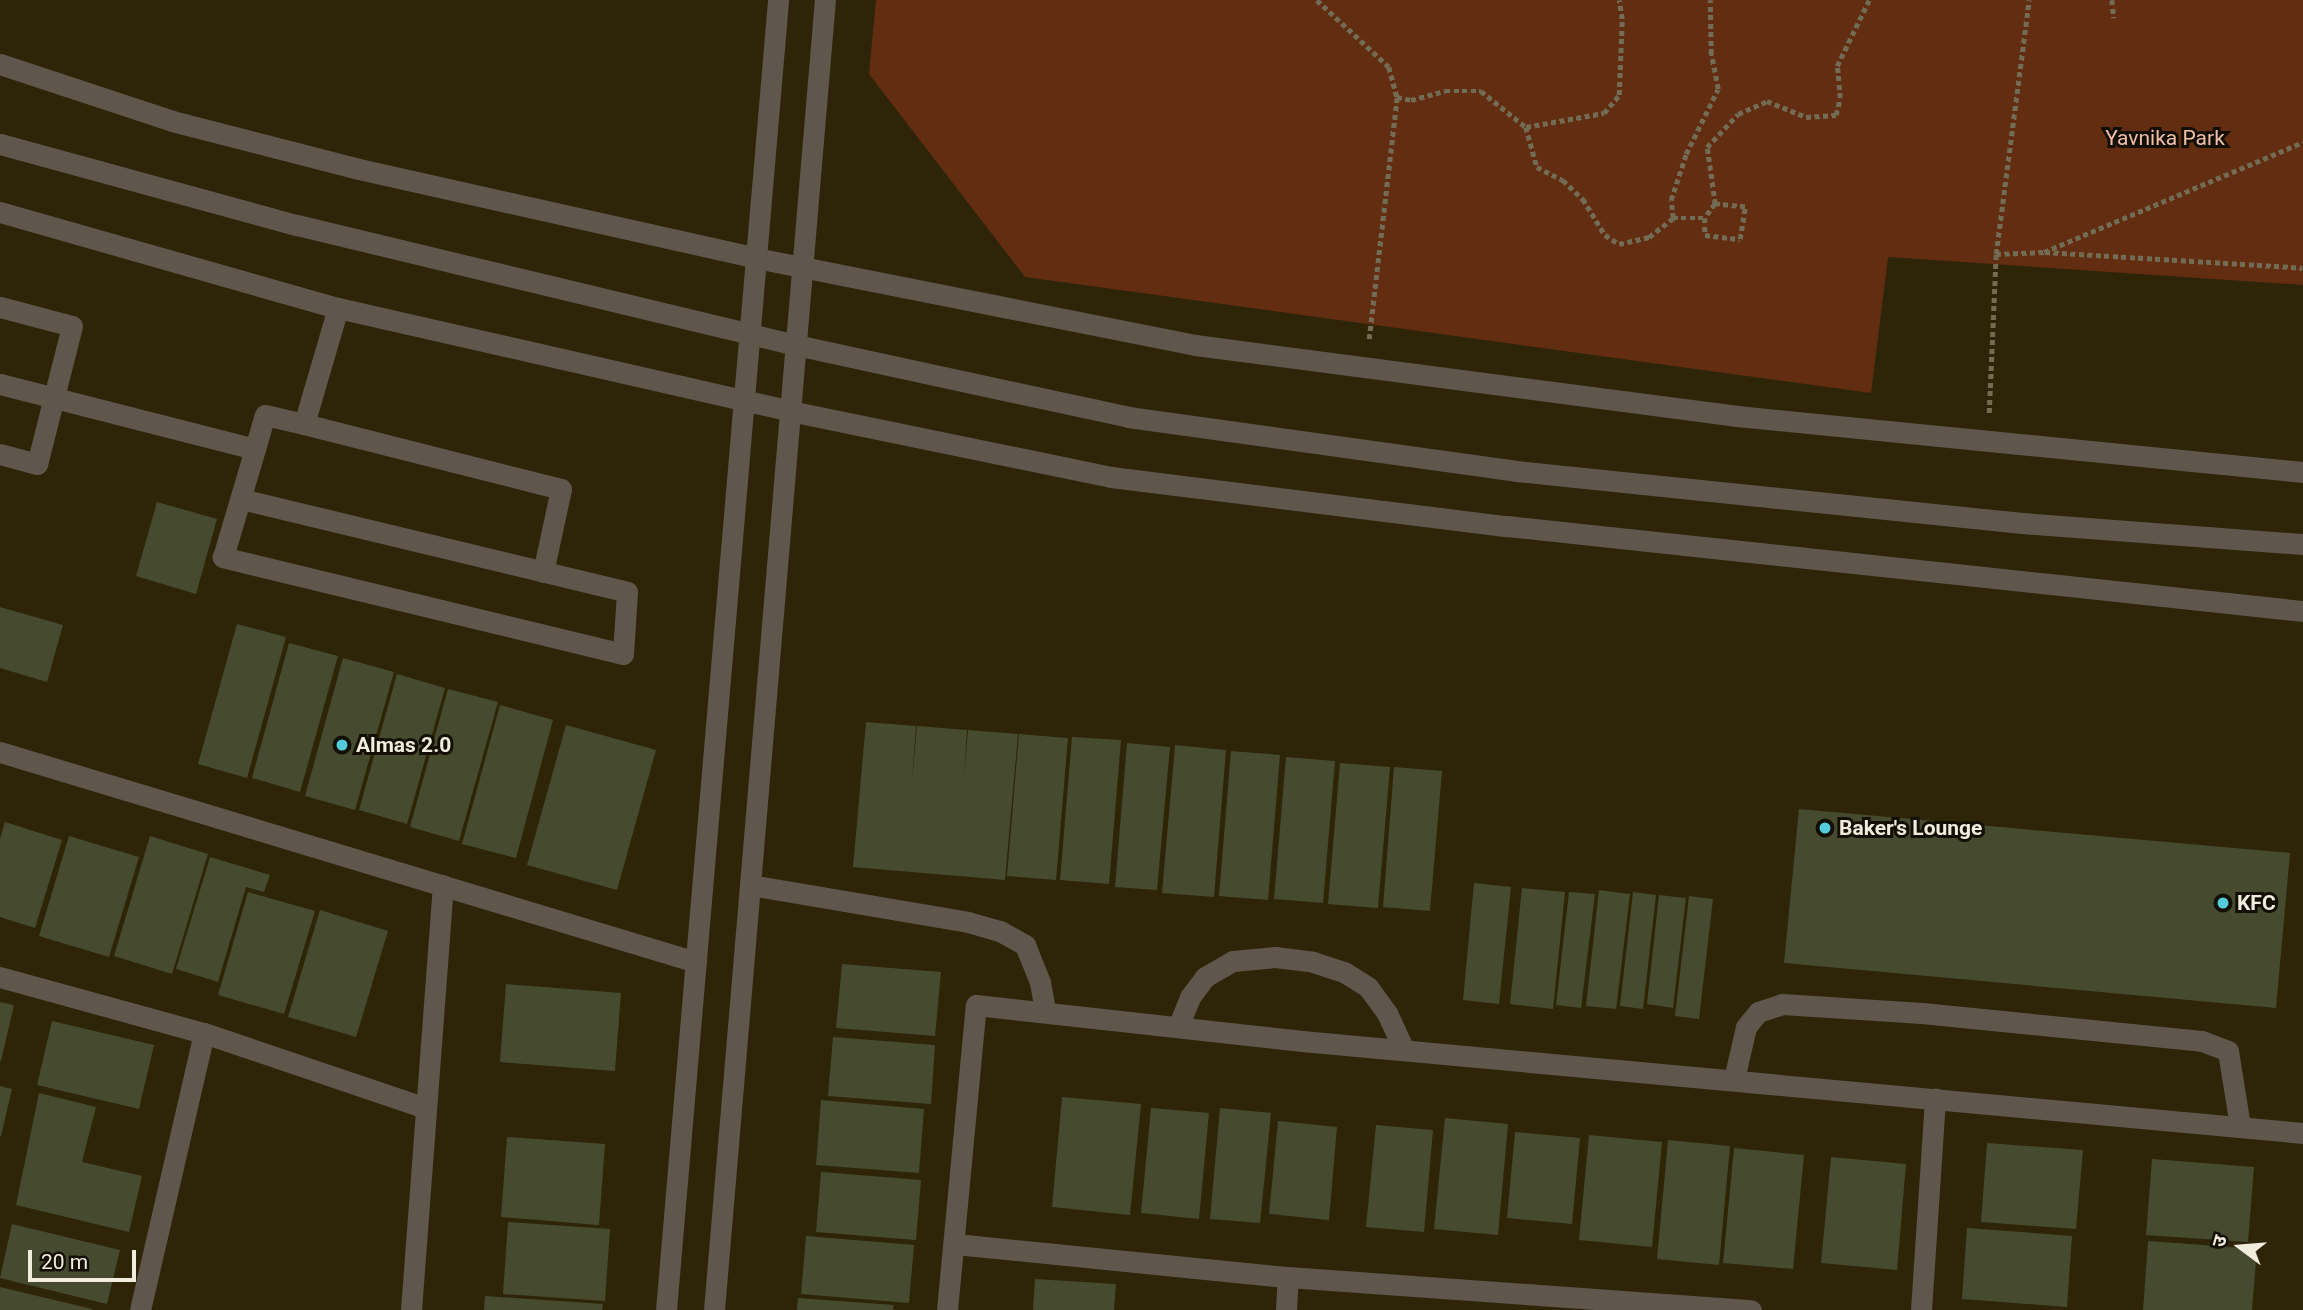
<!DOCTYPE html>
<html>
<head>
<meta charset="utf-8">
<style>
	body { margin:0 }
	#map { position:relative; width:2303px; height:1310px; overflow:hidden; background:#2e2509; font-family:Roboto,"Noto Sans Devanagari",sans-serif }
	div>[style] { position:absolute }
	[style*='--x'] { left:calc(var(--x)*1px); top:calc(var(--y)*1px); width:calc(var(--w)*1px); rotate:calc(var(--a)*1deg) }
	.green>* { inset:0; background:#632d12 }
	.building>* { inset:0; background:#464a2e }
	.path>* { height:4.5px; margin-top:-2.25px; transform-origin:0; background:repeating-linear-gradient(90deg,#736c54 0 5px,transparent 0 8.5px) }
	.service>* { height:21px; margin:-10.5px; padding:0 10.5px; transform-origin:10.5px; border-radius:10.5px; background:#5f564c }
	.minor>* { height:21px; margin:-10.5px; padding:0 10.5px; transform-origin:10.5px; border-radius:10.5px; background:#5f564c }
	.tertiary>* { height:21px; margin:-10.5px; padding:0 10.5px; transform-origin:10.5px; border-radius:10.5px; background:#5f564c }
	.dots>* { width:19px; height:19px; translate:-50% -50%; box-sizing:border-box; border:4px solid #130f05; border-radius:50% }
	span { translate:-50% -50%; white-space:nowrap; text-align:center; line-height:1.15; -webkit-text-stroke:6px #130f05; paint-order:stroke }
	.park-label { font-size:21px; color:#f0bfaa }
	.poi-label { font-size:21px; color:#f2ecdc; font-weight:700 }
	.left { translate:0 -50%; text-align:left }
	.north { position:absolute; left:2205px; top:1212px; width:70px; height:70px; -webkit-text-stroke:5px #130f05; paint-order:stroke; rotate:286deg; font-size:19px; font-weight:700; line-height:28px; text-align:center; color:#f2ecdc }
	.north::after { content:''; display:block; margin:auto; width:24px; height:32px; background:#f2ecdc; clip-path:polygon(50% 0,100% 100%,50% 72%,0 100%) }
	.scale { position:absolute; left:28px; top:1250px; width:108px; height:32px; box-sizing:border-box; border:4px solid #f2ecdc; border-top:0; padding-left:9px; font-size:21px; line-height:24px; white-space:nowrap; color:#f2ecdc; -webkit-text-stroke:5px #130f05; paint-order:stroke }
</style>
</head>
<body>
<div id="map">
	<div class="green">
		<i style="clip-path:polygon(876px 0,2303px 0,2303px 285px,1888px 257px,1871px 393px,1025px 277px,869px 74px)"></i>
	</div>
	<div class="building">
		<i style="clip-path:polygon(157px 502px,217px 519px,196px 594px,136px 576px)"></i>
		<i style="clip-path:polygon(0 607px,63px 625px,47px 682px,0 668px)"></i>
		<i style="clip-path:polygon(237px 624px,286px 637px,247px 778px,198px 764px)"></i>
		<i style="clip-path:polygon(289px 643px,338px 656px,300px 792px,252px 778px)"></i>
		<i style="clip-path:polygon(343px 658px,394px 672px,355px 810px,305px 796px)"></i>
		<i style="clip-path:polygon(397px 674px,445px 688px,407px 824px,359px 810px)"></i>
		<i style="clip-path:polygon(448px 689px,498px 702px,459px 841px,410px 827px)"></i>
		<i style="clip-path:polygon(500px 705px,553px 720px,516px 858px,462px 844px)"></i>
		<i style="clip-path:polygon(866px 722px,916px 726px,912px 782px,917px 726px,967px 730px,964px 779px,968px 730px,1018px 734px,1005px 880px,853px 867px)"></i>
		<i style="clip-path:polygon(566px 725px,656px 750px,617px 890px,527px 865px)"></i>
		<i style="clip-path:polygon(1019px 734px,1068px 738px,1056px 880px,1007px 876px)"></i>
		<i style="clip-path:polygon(1072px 737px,1121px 740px,1109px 884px,1060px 880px)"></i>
		<i style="clip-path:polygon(1127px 743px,1170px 747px,1157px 890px,1115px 887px)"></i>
		<i style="clip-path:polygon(1175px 745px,1226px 750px,1214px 897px,1162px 893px)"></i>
		<i style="clip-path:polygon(1231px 751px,1280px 755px,1268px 900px,1219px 896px)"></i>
		<i style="clip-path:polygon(1286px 757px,1335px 761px,1323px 903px,1274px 899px)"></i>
		<i style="clip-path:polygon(1340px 763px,1390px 767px,1378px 908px,1328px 904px)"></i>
		<i style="clip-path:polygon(1394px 767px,1442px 771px,1430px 911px,1383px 907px)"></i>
		<i style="clip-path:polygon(1799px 809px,2290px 853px,2276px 1008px,1784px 963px)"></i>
		<i style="clip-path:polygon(5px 822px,62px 840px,35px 928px,0 917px,0 839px)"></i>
		<i style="clip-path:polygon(69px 836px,139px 857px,109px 957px,39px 936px)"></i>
		<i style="clip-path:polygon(150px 836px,208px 854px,172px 974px,114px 956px)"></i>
		<i style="clip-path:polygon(210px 857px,270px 875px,264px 892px,246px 887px,218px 982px,176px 969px)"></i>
		<i style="clip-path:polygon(1474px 883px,1511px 887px,1499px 1004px,1463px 1000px)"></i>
		<i style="clip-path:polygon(1522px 888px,1565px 892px,1553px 1009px,1510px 1004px)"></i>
		<i style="clip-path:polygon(1599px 890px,1630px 894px,1616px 1009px,1586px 1006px)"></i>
		<i style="clip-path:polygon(248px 892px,315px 911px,284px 1014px,218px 995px)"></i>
		<i style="clip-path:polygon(1569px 892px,1595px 894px,1581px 1008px,1556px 1005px)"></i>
		<i style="clip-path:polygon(1633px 892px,1656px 895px,1643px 1009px,1620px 1006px)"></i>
		<i style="clip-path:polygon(1659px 895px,1686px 898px,1673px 1008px,1647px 1004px)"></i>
		<i style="clip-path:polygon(1689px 896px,1713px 899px,1699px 1019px,1675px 1016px)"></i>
		<i style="clip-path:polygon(320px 910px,388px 931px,356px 1037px,288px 1017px)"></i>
		<i style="clip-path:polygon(842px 964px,941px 972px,935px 1036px,836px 1028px)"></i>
		<i style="clip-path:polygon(506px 984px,621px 993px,615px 1071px,500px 1062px)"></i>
		<i style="clip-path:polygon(0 1002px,14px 1005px,1px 1061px,0 1061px)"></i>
		<i style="clip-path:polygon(52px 1021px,154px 1045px,139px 1109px,37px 1085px)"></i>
		<i style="clip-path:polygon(833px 1037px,935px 1045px,931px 1104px,828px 1096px)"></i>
		<i style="clip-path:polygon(0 1086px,12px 1089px,1px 1136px,0 1136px)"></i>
		<i style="clip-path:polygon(39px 1093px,96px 1107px,82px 1162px,142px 1176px,129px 1232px,16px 1205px)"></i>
		<i style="clip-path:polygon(1062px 1097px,1141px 1104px,1130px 1215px,1052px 1207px)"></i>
		<i style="clip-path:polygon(821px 1100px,924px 1109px,919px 1173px,816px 1165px)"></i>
		<i style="clip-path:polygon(1151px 1108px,1209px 1113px,1199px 1219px,1141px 1213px)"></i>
		<i style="clip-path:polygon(1220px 1108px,1271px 1113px,1260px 1223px,1210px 1219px)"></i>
		<i style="clip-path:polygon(1445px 1118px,1508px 1124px,1498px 1235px,1434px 1229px)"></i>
		<i style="clip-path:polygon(1278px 1121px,1337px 1127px,1329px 1220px,1269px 1214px)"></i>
		<i style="clip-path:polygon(1376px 1125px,1433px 1130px,1424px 1232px,1366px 1227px)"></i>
		<i style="clip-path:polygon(1515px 1132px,1580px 1138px,1572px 1224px,1507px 1218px)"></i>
		<i style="clip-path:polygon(1589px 1135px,1662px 1142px,1652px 1247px,1579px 1240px)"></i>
		<i style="clip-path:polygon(507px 1137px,605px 1144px,599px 1225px,501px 1217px)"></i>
		<i style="clip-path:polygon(1668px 1140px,1730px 1146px,1719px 1265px,1657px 1259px)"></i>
		<i style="clip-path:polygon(1987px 1143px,2083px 1150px,2076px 1229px,1981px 1222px)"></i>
		<i style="clip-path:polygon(1734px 1148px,1804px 1155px,1793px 1269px,1723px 1263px)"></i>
		<i style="clip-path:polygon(1831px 1157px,1906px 1164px,1897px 1270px,1821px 1263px)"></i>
		<i style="clip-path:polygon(2152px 1159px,2254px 1167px,2248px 1242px,2146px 1235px)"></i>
		<i style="clip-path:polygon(821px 1172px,921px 1180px,916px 1240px,816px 1232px)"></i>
		<i style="clip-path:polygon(508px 1222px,610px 1229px,605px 1301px,503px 1294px)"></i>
		<i style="clip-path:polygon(12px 1224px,120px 1250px,107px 1304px,0 1278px)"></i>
		<i style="clip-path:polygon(1967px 1228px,2072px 1236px,2067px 1307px,1962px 1299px)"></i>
		<i style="clip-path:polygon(806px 1236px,914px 1245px,909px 1303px,801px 1294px)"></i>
		<i style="clip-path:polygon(2148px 1241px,2257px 1249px,2252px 1310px,2143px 1310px)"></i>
		<i style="clip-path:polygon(1035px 1279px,1116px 1284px,1114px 1310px,1033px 1310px)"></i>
		<i style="clip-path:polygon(0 1287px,92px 1309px,92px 1310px,0 1310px)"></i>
		<i style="clip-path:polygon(485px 1296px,603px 1304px,602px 1310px,484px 1310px)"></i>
		<i style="clip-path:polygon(798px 1298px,894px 1305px,893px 1310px,797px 1310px)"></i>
	</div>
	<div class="path">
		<i style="--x:1317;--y:0;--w:98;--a:42.9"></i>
		<i style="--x:1389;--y:67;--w:31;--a:75"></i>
		<i style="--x:1397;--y:97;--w:14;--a:12"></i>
		<i style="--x:1411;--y:100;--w:35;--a:-15"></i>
		<i style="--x:1445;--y:91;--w:36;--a:0"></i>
		<i style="--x:1481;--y:91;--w:58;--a:38.7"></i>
		<i style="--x:1526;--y:127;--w:41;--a:74.6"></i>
		<i style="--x:1537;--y:167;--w:29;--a:27"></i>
		<i style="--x:1563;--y:180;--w:28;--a:44"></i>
		<i style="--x:1583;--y:199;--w:42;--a:58.6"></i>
		<i style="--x:1605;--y:235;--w:17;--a:33"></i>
		<i style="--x:1619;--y:244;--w:31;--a:-13"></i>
		<i style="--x:1649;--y:237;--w:31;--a:-38"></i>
		<i style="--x:1673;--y:218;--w:18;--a:-96"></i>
		<i style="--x:1671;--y:200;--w:48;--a:-71.9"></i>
		<i style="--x:1686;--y:154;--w:72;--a:-63.8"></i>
		<i style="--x:1718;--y:89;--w:36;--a:-101"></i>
		<i style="--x:1711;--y:54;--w:54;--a:-91.1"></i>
		<i style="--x:2112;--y:0;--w:18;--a:84"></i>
		<i style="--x:1526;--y:127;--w:79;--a:-10.2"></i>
		<i style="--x:1604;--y:113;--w:23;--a:-50"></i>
		<i style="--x:1619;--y:95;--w:76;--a:-87.7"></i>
		<i style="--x:1622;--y:19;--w:19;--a:-99"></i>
		<i style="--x:1715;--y:204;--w:58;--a:-98"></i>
		<i style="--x:1707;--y:147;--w:45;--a:-46.8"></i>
		<i style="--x:1738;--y:114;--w:32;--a:-24"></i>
		<i style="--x:1767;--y:101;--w:42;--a:22.3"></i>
		<i style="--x:1806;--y:117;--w:30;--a:-4"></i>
		<i style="--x:1836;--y:115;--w:17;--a:-77"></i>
		<i style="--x:1840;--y:98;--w:32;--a:-95"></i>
		<i style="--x:1837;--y:66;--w:73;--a:-64.1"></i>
		<i style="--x:1673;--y:218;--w:32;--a:0"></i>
		<i style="--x:1705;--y:218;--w:17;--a:90"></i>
		<i style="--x:1705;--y:235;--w:35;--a:7"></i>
		<i style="--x:1740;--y:239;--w:32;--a:-81"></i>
		<i style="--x:1745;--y:207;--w:30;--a:-174"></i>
		<i style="--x:1715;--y:204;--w:17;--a:126"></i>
		<i style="--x:2045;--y:252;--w:258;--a:3.5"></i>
		<i style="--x:1996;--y:254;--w:48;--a:-2.4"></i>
		<i style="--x:2044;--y:252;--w:281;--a:-23"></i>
		<i style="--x:1369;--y:339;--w:244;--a:-83.4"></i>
		<i style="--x:1989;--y:413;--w:159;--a:-87.5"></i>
		<i style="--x:1996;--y:254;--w:256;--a:-82.6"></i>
	</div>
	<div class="service">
		<i style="--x:0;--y:307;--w:74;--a:14.8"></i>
		<i style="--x:72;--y:326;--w:142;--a:104.2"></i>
		<i style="--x:37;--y:464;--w:38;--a:-165"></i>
		<i style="--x:0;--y:384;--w:263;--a:14.3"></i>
		<i style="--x:255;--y:449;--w:35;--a:-74"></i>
		<i style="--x:265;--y:415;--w:40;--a:13"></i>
		<i style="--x:304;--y:424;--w:121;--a:-73.7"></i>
		<i style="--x:304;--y:424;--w:265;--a:14.2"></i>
		<i style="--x:561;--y:489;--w:85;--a:102.2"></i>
		<i style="--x:241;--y:499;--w:397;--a:13.5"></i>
		<i style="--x:627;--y:592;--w:62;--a:93.7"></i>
		<i style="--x:623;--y:654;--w:412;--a:-166.4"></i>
		<i style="--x:223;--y:557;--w:113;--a:-73.5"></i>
		<i style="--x:1178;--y:1027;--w:32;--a:-68"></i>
		<i style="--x:1190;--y:997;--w:25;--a:-53"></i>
		<i style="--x:1205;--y:977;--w:32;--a:-30"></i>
		<i style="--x:1233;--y:961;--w:42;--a:-5.4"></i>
		<i style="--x:1275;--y:957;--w:38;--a:7"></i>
		<i style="--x:1313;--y:962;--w:33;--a:18"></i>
		<i style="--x:1344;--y:972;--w:28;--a:32"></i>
		<i style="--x:1368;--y:987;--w:32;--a:54"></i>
		<i style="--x:1387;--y:1013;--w:41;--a:65.3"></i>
		<i style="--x:1734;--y:1079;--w:53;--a:-77"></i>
		<i style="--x:1746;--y:1027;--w:19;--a:-51"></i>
		<i style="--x:1758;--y:1012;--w:25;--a:-18"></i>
		<i style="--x:1782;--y:1004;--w:140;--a:3.7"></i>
		<i style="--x:1922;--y:1013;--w:281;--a:5.7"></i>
		<i style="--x:2202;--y:1041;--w:28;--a:21"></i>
		<i style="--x:2228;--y:1051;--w:76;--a:80.9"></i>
	</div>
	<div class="minor">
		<i style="--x:0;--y:64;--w:181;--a:18.3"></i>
		<i style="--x:172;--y:121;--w:193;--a:14.4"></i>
		<i style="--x:359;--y:169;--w:407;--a:12.6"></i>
		<i style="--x:756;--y:258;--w:448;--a:11.2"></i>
		<i style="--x:1195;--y:345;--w:547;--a:7.46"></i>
		<i style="--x:1737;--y:416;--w:569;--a:5.65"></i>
		<i style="--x:0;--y:752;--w:727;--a:16.79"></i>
		<i style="--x:750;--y:885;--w:221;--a:9.6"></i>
		<i style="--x:968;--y:922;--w:33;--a:16"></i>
		<i style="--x:1000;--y:931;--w:29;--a:29"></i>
		<i style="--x:1025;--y:945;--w:40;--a:68"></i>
		<i style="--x:1040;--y:982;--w:29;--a:80"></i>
		<i style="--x:0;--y:977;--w:212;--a:15.4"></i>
		<i style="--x:204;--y:1033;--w:234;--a:18.7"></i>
		<i style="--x:955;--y:1244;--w:335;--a:5.7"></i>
		<i style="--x:1288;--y:1277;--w:464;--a:4.1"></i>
		<i style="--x:140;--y:1310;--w:284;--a:-77"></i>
		<i style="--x:411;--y:1310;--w:426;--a:-85.7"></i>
		<i style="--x:947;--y:1310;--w:306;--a:-84.6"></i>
		<i style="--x:976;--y:1005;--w:328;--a:6.3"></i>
		<i style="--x:1302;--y:1041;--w:1005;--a:5.25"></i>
		<i style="--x:1286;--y:1310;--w:33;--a:-87"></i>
		<i style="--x:1921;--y:1310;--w:212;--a:-86.2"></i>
	</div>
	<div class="tertiary">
		<i style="--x:0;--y:144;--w:308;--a:15.3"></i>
		<i style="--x:297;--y:225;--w:513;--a:13.52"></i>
		<i style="--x:796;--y:345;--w:340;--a:12.2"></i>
		<i style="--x:1128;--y:417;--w:392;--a:7.9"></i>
		<i style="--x:1516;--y:471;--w:509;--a:5.87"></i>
		<i style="--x:2022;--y:523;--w:282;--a:4.3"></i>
		<i style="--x:0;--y:212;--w:351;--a:15.9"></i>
		<i style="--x:338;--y:308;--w:464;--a:12.8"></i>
		<i style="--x:790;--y:411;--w:328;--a:11.6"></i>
		<i style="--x:1111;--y:477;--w:399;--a:7.1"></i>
		<i style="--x:1507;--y:526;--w:801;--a:6.1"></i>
		<i style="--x:666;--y:1310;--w:1315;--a:-85.11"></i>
		<i style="--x:714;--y:1310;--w:1315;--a:-85.16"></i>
	</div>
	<div class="dots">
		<i style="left:342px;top:745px;background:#53cbda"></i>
		<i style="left:1825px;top:828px;background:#53cbda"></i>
		<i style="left:2223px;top:903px;background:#53cbda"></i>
	</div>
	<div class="park-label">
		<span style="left:2165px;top:138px">Yavnika Park</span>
	</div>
	<div class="poi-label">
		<span class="left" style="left:356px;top:745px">Almas 2.0</span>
		<span class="left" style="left:1839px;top:828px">Baker's Lounge</span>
		<span class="left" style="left:2237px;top:903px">KFC</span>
	</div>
	<div class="north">उ</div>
	<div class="scale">20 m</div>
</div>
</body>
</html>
